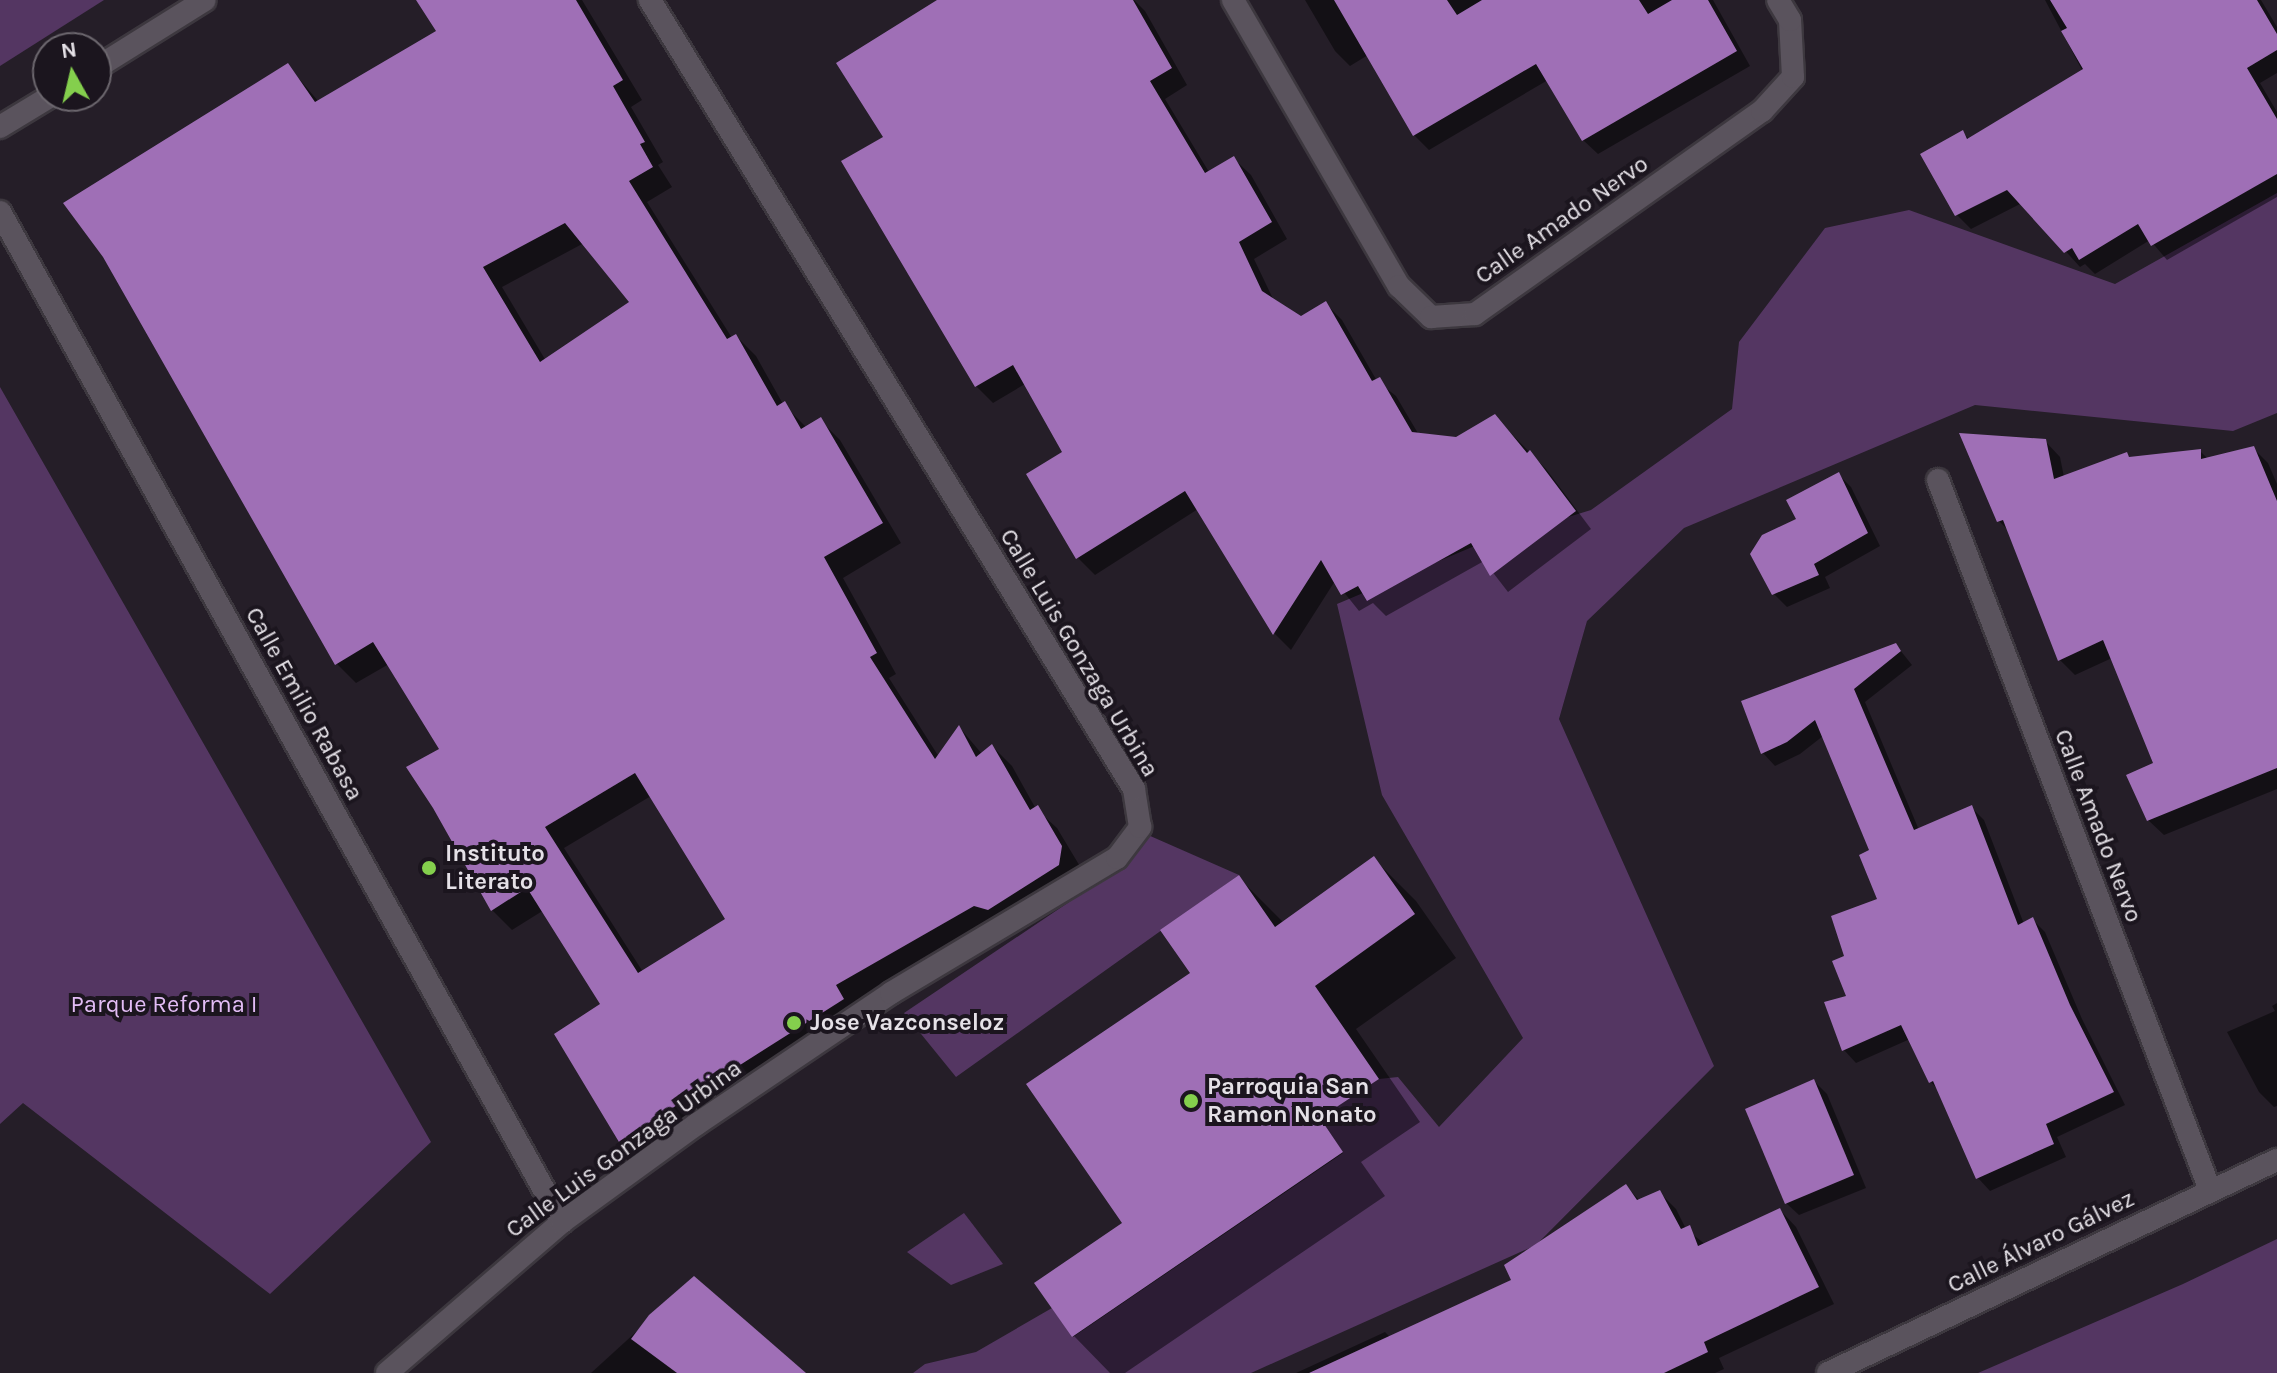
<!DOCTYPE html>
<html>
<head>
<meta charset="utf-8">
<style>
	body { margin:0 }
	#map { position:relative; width:2277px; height:1373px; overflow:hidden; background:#251e28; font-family:Karla,sans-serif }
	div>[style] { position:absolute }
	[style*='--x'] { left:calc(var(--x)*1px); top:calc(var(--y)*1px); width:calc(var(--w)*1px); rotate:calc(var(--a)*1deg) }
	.green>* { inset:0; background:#543662 }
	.shadow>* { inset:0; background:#0007 }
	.building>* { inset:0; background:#9f6fb6 }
	.roads { filter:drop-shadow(2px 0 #3d383f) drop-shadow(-2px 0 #3d383f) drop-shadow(0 2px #3d383f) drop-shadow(0 -2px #3d383f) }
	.minor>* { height:22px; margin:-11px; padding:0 11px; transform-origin:11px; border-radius:11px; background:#5a535d }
	.secondary>* { height:22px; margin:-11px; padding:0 11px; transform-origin:11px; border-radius:11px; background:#5a535d }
	.dots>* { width:22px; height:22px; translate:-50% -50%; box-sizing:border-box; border:4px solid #1b151e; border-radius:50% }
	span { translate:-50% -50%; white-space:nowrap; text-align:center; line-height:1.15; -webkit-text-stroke:8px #1b151e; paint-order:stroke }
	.street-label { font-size:24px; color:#e5e1e7 }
	.poi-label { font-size:24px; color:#e5e1e7; font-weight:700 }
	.left { translate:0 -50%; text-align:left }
	.park-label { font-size:24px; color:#e2bcf5 }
	.north { position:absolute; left:32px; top:32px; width:80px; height:80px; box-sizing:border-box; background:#1b151e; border:2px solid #6c676e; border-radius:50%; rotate:352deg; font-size:22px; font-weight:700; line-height:32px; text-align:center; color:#e5e1e7 }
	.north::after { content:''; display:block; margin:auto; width:28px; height:36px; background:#84cf4d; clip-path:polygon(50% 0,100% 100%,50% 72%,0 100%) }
</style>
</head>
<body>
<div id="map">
	<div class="green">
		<i style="clip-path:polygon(0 0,104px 0,0 66px)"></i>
		<i style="clip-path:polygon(2277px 193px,2277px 413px,2233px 431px,1975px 405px,1684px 528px,1587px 621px,1559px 719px,1714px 1066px,1536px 1245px,1251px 1373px,913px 1373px,925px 1364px,976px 1352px,1052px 1308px,1073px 1337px,1343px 1153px,1320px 1118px,1379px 1079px,1398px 1077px,1439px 1127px,1523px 1038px,1382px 795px,1337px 604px,1477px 545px,1591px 510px,1732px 409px,1739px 342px,1825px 228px,1909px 210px,2115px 284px)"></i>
		<i style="clip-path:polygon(0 387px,431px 1142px,270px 1294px,23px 1103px,0 1124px)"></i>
		<i style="clip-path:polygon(1148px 835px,1239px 875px,956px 1077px,904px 1013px,1127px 863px)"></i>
		<i style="clip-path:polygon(964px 1213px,1003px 1264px,951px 1285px,907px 1252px)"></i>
		<i style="clip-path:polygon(2277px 1239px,2277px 1373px,1978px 1373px,2183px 1284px)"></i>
	</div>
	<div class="shadow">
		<i style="clip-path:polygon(evenodd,419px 0,582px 0,642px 100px,631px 107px,663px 162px,658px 165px,672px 187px,647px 202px,732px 338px,736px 336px,756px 356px,783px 404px,807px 428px,820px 420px,840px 440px,901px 543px,843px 578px,896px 674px,889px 678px,939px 757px,960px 728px,982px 754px,992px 746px,1012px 766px,1036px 809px,1057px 828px,1081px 868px,641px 1160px,621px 1140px,603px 1004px,544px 910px,512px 930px,492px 910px,441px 750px,389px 664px,356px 683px,336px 663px,288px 66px,319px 102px,439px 32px,419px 0,584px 243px,632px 302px,546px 361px,502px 287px,584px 243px,419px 0,651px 796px,728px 920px,643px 972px,564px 848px,651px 796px)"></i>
		<i style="clip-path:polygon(941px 0,1134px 0,1145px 11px,1187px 85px,1165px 99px,1209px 172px,1234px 159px,1251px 175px,1287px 239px,1254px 259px,1274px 301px,1301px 319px,1326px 304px,1342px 320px,1377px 381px,1396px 396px,1419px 435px,1457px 440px,1495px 417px,1546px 469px,1591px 529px,1508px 592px,1484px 561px,1386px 616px,1373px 603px,1359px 611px,1335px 581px,1291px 650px,1275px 634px,1198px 509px,1095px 575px,1078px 558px,1028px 475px,1065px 452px,1025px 384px,993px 403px,976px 386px,885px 138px)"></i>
		<i style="clip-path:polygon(1305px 0,1713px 0,1750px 66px,1598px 154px,1583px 140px,1548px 80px,1429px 150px,1414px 135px,1368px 55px,1350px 66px,1335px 51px)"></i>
		<i style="clip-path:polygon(2045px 0,2261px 0,2277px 27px,2277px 73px,2260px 83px,2277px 112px,2277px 197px,2167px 260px,2150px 240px,2095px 274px,2085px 264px,2080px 267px,2022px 203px,1971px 229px,1957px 215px,1962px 132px,1970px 140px,2083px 72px)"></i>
		<i style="clip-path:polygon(2045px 441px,2060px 457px,2064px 477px,2127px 455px,2131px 459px,2200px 451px,2208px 459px,2253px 448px,2268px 463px,2277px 484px,2277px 789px,2164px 835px,2148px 820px,2156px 764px,2112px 658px,2075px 675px,2060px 660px,2010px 532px,1999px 521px)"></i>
		<i style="clip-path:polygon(1838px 474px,1851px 487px,1880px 546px,1825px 577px,1830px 588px,1787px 607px,1774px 594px,1798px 520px)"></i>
		<i style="clip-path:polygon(1896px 645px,1912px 665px,1865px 702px,1919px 830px,1971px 807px,1984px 820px,2024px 924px,2033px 920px,2045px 932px,2082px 1019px,2125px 1105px,2057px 1137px,2066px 1157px,1990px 1191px,1978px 1178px,1939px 1091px,1931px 1082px,1910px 1039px,1856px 1063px,1844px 1050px,1827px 1003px,1848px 997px,1847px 957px,1879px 900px,1872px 851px,1823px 736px,1800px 754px,1775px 766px,1763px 753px)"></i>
		<i style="clip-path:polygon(1374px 859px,1416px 901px,1456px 958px,1356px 1029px,1420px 1122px,1361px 1162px,1385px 1196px,1125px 1373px,1110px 1373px,1074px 1336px,1037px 1284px,1124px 1223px,1193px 974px,1239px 878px,1284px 923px)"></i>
		<i style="clip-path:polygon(2277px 1003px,2277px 1106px,2274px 1107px,2259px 1092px,2227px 1032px,2275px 1011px,2272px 1006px)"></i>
		<i style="clip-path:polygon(1814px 1081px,1827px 1094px,1866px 1188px,1799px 1215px,1786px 1203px)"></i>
		<i style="clip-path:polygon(1626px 1186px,1640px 1201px,1659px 1192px,1676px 1209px,1686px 1229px,1706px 1245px,1780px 1210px,1796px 1227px,1834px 1304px,1719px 1358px,1724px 1369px,1715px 1373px,1296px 1373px,1385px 1332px,1391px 1338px,1514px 1281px)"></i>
		<i style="clip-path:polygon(694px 1279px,803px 1373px,591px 1373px)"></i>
	</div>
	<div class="building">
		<i style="clip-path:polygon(evenodd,416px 0,576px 0,623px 80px,613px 86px,645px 142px,640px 144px,653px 167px,629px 181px,727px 339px,736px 334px,777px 406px,785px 401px,801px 429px,821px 417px,883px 523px,824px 557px,877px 653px,870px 657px,935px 759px,959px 725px,976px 757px,992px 744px,1030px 810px,1038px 805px,1062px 846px,1059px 865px,988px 910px,974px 906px,836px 985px,844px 999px,619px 1142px,554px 1034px,600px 1004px,527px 888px,491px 911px,433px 808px,406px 767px,439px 749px,373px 642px,335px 665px,103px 257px,63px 203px,288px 63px,315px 102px,436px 31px,416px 0,565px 223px,629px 302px,540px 362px,483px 267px,565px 223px,416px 0,635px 773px,725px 919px,638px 973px,545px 827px,635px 773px)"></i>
		<i style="clip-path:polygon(937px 0,1133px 0,1172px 68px,1150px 81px,1205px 173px,1234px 156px,1272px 222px,1239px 242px,1262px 291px,1301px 316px,1326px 301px,1372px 381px,1380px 377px,1412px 432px,1456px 437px,1495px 414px,1527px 453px,1530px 450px,1576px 511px,1490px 576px,1471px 543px,1367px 601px,1358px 586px,1341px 595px,1321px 560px,1273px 635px,1185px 491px,1076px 559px,1026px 474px,1062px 452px,1013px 365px,975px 387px,841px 161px,883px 137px,836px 63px)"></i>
		<i style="clip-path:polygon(1334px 0,1447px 0,1457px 15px,1482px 0,1639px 0,1648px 14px,1672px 0,1708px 0,1737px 51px,1582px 141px,1536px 64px,1413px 136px)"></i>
		<i style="clip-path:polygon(2050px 0,2257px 0,2277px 34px,2277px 50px,2247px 68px,2277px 119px,2277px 174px,2151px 246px,2138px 224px,2079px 260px,2072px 248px,2064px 253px,2007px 190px,1955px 216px,1920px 154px,1963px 130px,1967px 139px,2083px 69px,2061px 31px,2067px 28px)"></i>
		<i style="clip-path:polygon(1959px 433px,2046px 439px,2054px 479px,2127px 452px,2129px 457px,2201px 449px,2201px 459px,2254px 446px,2277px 501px,2277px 768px,2147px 821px,2126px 775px,2153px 763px,2103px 640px,2058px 661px,2003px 520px,1997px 522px)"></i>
		<i style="clip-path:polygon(1839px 472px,1868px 533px,1814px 564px,1819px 575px,1772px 595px,1750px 554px,1762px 535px,1796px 519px,1786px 500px)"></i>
		<i style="clip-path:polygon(1896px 643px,1901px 651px,1854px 689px,1914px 830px,1972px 805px,2018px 925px,2033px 917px,2070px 1005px,2114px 1092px,2046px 1124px,2054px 1144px,1976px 1179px,1933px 1081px,1929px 1083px,1901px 1025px,1842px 1051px,1824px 1002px,1846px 996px,1832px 961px,1844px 956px,1831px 916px,1877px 899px,1859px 855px,1869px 850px,1815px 720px,1787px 742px,1761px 754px,1741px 701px)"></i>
		<i style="clip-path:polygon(1374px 856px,1415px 914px,1315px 986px,1379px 1079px,1320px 1118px,1343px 1152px,1072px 1337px,1034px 1283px,1122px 1223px,1026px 1084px,1190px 973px,1160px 930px,1239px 875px,1275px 927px)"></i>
		<i style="clip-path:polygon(1814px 1079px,1854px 1175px,1785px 1204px,1745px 1109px)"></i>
		<i style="clip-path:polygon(1626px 1184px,1637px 1200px,1660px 1190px,1681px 1229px,1690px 1225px,1698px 1246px,1780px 1208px,1819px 1287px,1704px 1342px,1708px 1352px,1664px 1373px,1309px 1373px,1511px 1280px,1504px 1265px)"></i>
		<i style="clip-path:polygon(694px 1276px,745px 1320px,806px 1373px,677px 1373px,631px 1339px,649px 1315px)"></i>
	</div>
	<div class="roads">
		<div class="minor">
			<i style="--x:1233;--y:0;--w:331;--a:59.9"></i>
			<i style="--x:1399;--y:286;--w:45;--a:44.1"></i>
			<i style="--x:1431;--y:317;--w:44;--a:-3.9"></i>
			<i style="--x:1475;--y:314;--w:352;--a:-35.3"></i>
			<i style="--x:1762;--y:111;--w:46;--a:-47.6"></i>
			<i style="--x:1793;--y:77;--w:57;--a:-93"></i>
			<i style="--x:1790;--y:20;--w:23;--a:-121"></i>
			<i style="--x:0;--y:212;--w:1156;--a:60.91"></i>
			<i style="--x:1938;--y:480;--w:760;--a:69.04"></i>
			<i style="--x:387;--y:1373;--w:231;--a:-40.8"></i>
			<i style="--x:562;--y:1222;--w:167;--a:-36"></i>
			<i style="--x:697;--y:1124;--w:234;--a:-34"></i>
			<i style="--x:891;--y:993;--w:263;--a:-30.9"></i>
			<i style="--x:1117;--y:858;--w:39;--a:-53"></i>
			<i style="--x:1140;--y:827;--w:38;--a:-99"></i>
			<i style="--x:1134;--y:789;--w:926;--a:-121.53"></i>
			<i style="--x:1828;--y:1373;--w:497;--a:-25.4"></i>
		</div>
		<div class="secondary">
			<i style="--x:96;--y:68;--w:128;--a:-32"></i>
			<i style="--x:0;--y:127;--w:60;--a:-31.3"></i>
		</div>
	</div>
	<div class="dots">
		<i style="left:429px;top:868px;background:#84cf4d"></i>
		<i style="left:794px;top:1023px;background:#84cf4d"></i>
		<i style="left:1191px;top:1101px;background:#84cf4d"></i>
	</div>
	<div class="street-label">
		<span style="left:1562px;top:220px;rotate:-35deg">Calle Amado Nervo</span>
		<span style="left:1079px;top:653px;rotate:59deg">Calle Luis Gonzaga Urbina</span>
		<span style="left:304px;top:704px;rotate:61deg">Calle Emilio Rabasa</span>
		<span style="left:2098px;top:826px;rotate:69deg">Calle Amado Nervo</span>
		<span style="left:624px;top:1149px;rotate:-36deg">Calle Luis Gonzaga Urbina</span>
		<span style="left:2041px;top:1242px;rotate:-26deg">Calle Álvaro Gálvez</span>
	</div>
	<div class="poi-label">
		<span class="left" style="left:445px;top:868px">Instituto<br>Literato</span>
		<span class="left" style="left:810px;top:1023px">Jose Vazconseloz</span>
		<span class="left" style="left:1207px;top:1101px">Parroquia San<br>Ramon Nonato</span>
	</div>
	<div class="park-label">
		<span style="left:164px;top:1005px">Parque Reforma I</span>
	</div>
	<div class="north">N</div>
</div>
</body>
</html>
